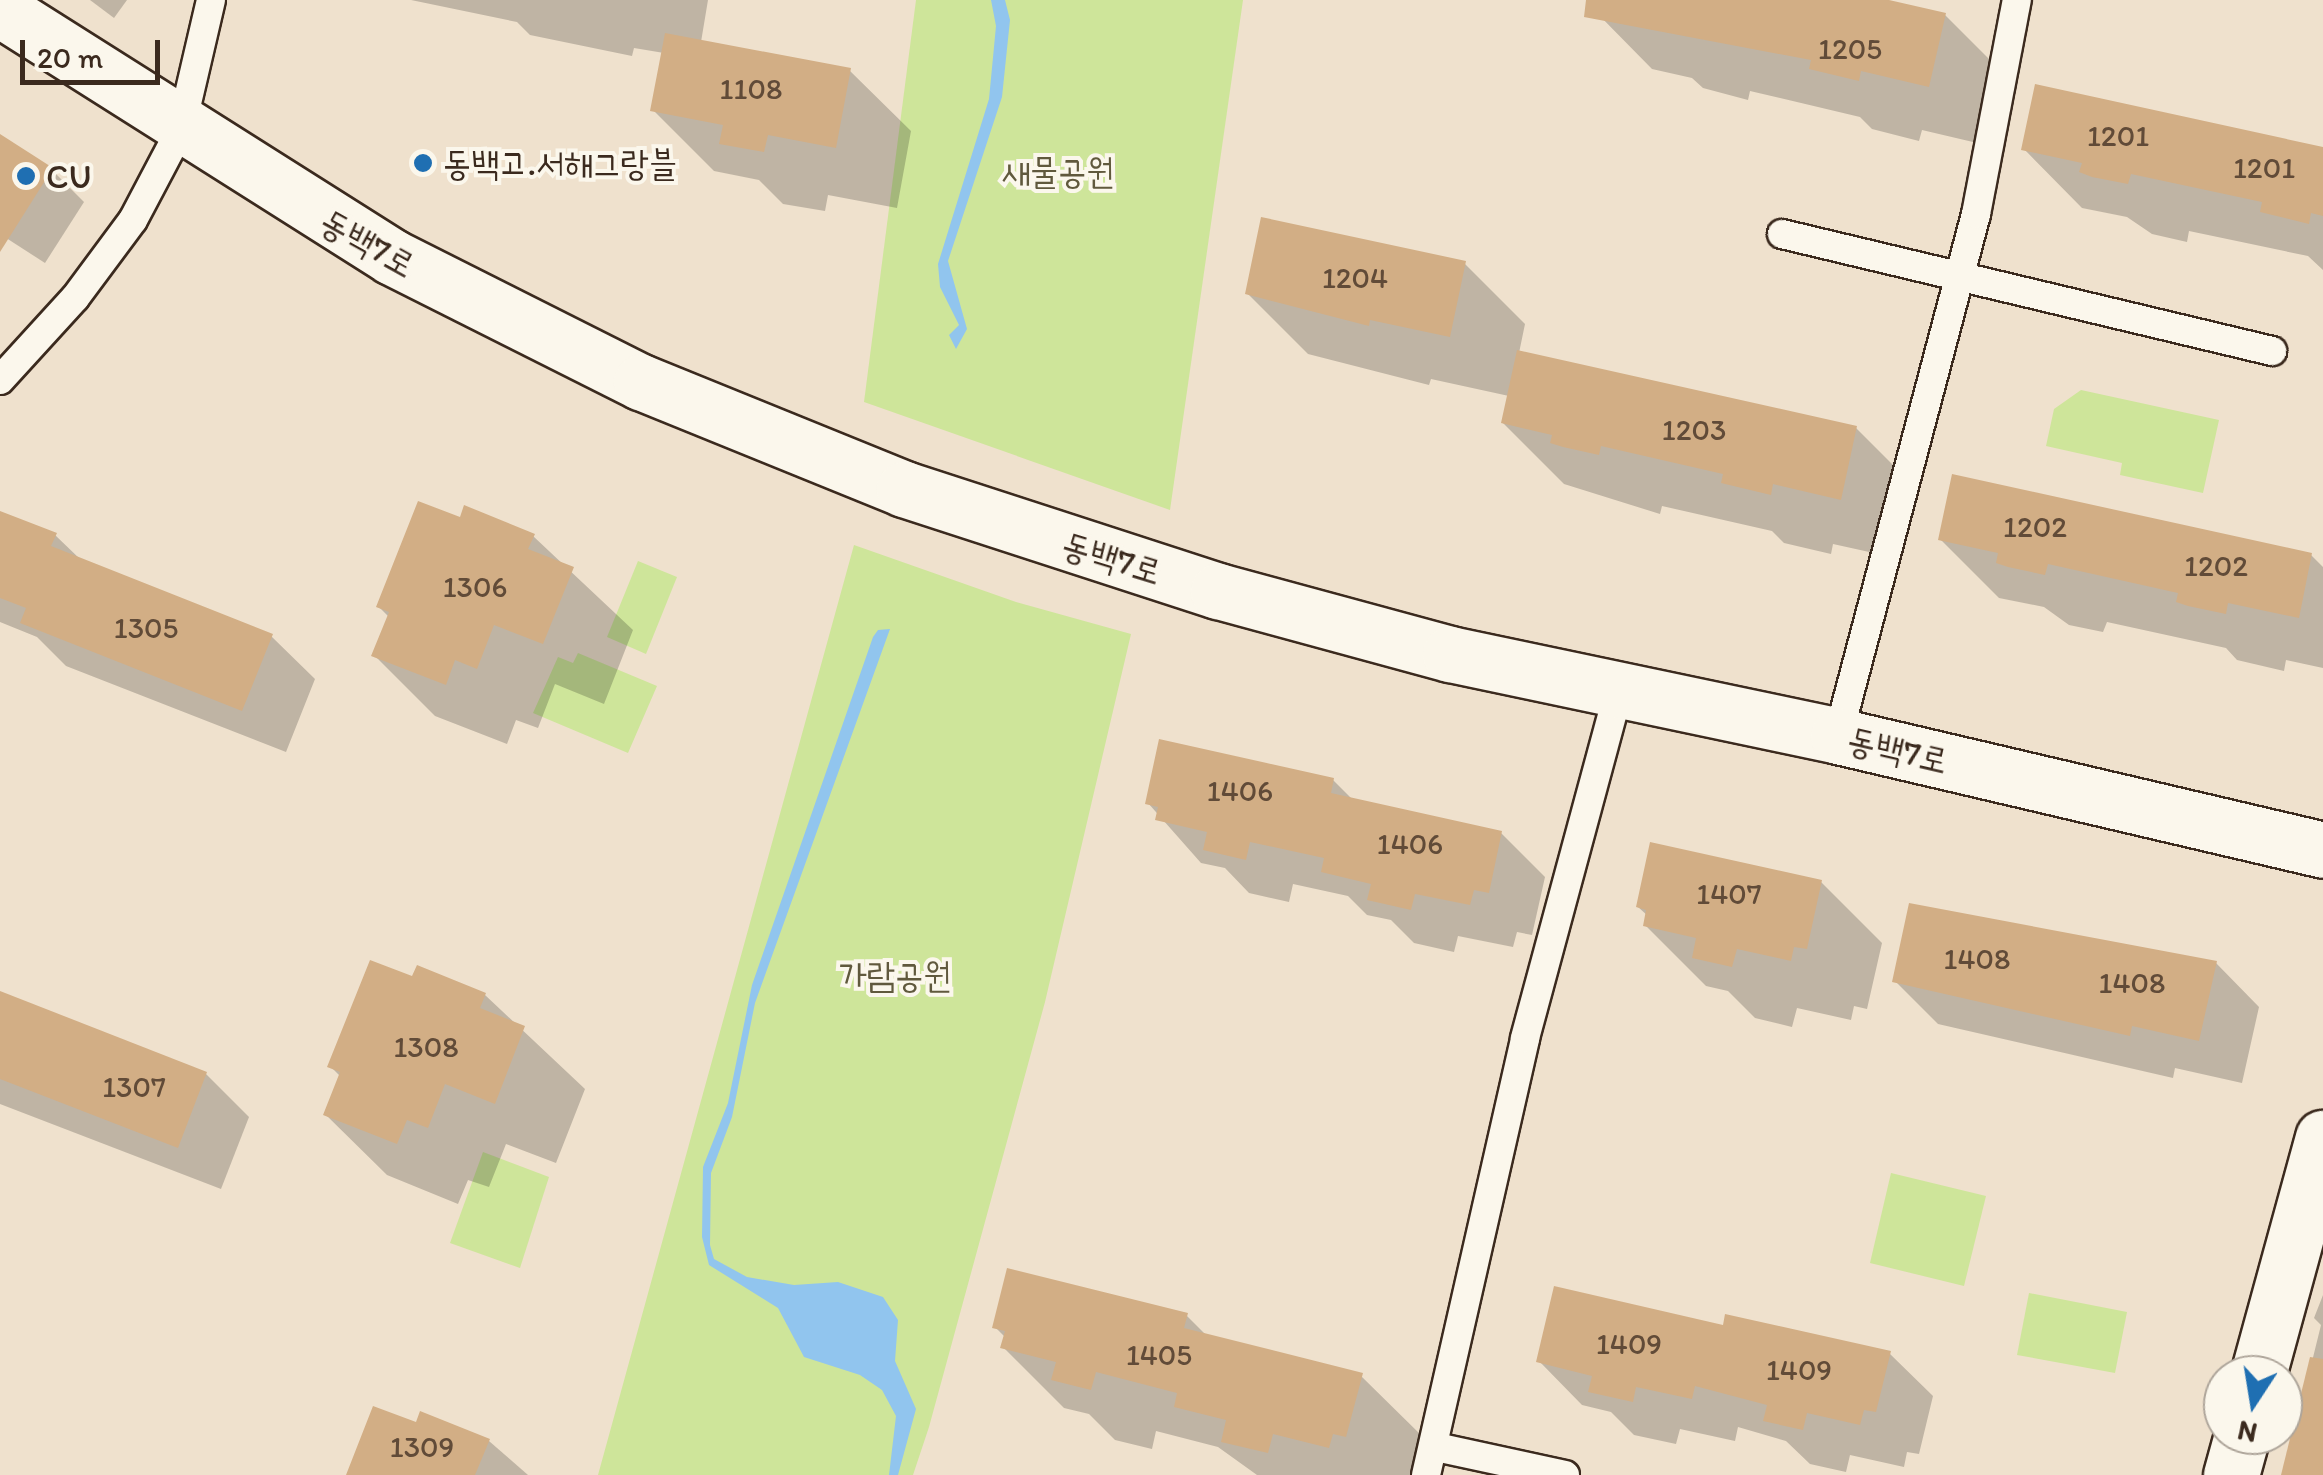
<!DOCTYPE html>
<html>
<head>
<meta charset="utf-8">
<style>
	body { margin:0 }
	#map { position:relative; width:2323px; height:1475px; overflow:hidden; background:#efe1cd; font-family:Itim,"Poor Story",sans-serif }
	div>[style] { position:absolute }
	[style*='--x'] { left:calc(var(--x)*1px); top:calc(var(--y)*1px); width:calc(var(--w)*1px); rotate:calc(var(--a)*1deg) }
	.green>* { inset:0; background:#cee59a }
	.water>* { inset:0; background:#91c5ee }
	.shadow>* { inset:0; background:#0003 }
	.building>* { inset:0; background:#d2ae85 }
	.roads { filter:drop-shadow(2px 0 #3b2a1e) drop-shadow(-2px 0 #3b2a1e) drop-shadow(0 2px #3b2a1e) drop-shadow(0 -2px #3b2a1e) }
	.service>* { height:28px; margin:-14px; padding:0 14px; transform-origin:14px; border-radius:14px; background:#fbf7ec }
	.tertiary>* { height:55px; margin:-27.5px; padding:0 27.5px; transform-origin:27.5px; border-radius:27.5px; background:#fbf7ec }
	.dots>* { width:28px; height:28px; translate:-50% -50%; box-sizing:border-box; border:5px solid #fbf7ec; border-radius:50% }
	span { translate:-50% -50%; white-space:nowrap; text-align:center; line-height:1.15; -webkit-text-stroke:8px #fbf7ec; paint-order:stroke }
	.number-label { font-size:30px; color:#614b38 }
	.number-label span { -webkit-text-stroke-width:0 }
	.poi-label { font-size:35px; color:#3b2a1e }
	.left { translate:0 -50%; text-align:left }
	.park-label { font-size:35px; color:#60593d }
	.street-label { font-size:35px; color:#3b2a1e }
	.north { position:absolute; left:2203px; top:1355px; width:100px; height:100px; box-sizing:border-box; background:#fbf7ec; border:2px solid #aea59a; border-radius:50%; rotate:192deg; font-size:28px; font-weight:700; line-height:40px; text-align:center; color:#3b2a1e }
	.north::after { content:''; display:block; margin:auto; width:35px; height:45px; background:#1f6fb2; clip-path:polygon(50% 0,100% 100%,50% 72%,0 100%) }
	.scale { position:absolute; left:20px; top:40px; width:140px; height:45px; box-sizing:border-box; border:5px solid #3b2a1e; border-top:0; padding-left:12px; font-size:30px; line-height:35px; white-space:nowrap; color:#3b2a1e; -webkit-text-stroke:8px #fbf7ec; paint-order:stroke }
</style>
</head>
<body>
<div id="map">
	<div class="green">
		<i style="clip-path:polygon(916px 0,1243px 0,1170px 510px,864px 402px)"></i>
		<i style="clip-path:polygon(2081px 390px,2219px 420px,2203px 493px,2120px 475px,2122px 463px,2046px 446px,2054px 409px)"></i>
		<i style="clip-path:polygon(854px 545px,1016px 602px,1131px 634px,1045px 1002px,929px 1427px,913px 1475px,598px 1475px)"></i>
		<i style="clip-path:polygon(638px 561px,677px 577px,646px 654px,607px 637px)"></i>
		<i style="clip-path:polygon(578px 653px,657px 686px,628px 753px,533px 713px,558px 657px,573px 663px)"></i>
		<i style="clip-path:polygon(483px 1152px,549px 1177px,520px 1268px,450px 1243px)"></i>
		<i style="clip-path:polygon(1891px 1173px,1986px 1196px,1964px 1286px,1870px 1263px)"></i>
		<i style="clip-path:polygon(2029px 1293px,2127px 1312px,2115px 1373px,2017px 1355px)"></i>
	</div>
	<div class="water">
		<i style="clip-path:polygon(991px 0,1005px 0,1010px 20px,1002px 97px,948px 261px,967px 329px,956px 349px,949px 335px,959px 325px,940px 287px,938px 264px,989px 99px,996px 26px)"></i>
		<i style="clip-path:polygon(890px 629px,755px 1003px,732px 1117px,711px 1173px,710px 1245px,714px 1259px,747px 1277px,794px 1285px,838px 1282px,883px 1297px,898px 1320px,895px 1361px,916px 1409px,898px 1475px,889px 1475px,896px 1416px,882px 1390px,860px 1375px,804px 1357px,778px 1308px,709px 1265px,702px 1237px,703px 1167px,728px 1103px,752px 985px,873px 637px,878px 630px)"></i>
	</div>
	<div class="shadow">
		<i style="clip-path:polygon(90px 0,127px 0,114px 18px)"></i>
		<i style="clip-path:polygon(411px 0,708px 0,701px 42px,849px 70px,911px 131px,897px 208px,828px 195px,825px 211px,783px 204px,759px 180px,714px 171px,653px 110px,664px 53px,634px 48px,632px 56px,530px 35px,517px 22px)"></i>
		<i style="clip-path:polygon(1593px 0,1878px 0,1945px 15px,2006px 76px,1990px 146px,1922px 130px,1919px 141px,1872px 129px,1860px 117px,1750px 91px,1748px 100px,1703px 88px,1692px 78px,1652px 69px,1592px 8px)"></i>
		<i style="clip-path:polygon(0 137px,52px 170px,84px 202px,45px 263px,0 234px)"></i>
		<i style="clip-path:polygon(2024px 149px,2323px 149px,2323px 270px,2308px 256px,2189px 231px,2187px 242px,2152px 234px,2127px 217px,2082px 208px)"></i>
		<i style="clip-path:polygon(1465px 264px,1525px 324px,1519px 353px,1856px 428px,1917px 489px,1901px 559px,1833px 544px,1831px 554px,1784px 543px,1772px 531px,1662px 506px,1660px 514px,1564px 484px,1503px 423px,1509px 396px,1431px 379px,1429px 385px,1308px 354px,1247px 293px)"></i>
		<i style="clip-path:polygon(0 513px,55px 535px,81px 560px,271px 636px,315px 679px,286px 752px,66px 666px,37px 637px,0 622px)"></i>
		<i style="clip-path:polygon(461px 520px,533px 536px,633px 630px,604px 704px,555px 684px,538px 728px,516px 720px,507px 744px,435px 716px,374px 655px,389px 617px,379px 607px)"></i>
		<i style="clip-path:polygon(1940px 539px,2311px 555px,2323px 567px,2323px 668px,2286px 660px,2284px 671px,2237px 660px,2226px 648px,2107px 622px,2103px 632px,2069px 625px,2044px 607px,1999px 598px)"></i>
		<i style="clip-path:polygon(1333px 780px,1353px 800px,1501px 833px,1545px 877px,1532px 935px,1517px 932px,1513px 947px,1458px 936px,1454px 952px,1414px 943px,1391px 920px,1367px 915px,1348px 896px,1293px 884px,1289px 902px,1249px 893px,1225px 868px,1201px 863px,1148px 803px)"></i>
		<i style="clip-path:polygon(1821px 882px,1882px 943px,1867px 1009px,1854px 1006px,1851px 1020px,1797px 1008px,1792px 1027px,1755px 1018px,1728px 991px,1706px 986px,1646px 926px,1648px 916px,1638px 907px)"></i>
		<i style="clip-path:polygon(2216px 963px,2259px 1007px,2242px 1083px,2175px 1068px,2173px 1078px,1938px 1024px,1895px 981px)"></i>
		<i style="clip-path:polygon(413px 980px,485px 995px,585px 1089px,556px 1163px,506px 1144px,489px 1187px,468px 1180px,458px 1204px,387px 1175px,326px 1115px,341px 1077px,330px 1066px)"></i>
		<i style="clip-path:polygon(0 994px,206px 1074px,249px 1117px,221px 1189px,0 1104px)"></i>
		<i style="clip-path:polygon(2323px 1295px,2323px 1475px,2284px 1475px,2321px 1325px,2314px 1318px)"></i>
		<i style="clip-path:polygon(1187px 1316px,1208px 1337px,1361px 1376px,1422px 1436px,1412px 1475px,1257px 1475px,1218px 1447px,1156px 1431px,1152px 1449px,1115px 1440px,1089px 1414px,1064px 1408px,1003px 1347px,1006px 1338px,995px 1327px)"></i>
		<i style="clip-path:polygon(1724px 1328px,1889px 1353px,1933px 1396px,1919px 1454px,1907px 1452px,1904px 1467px,1850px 1455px,1846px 1472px,1810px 1464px,1786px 1441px,1738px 1427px,1735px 1441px,1680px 1429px,1676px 1444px,1634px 1435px,1611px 1412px,1582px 1405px,1539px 1361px)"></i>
		<i style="clip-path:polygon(417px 1425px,489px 1441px,528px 1475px,349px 1475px)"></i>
	</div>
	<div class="building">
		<i style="clip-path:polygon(1586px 0,1889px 0,1946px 13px,1929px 87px,1861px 71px,1859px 81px,1809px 69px,1811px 60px,1584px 17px)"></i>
		<i style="clip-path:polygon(665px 33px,851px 68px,836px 148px,768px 135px,764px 152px,719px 144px,723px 125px,650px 111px)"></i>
		<i style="clip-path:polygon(2035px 84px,2323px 147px,2323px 216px,2311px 213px,2309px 224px,2260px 212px,2262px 202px,2131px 174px,2128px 184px,2092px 177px,2079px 172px,2082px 163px,2021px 150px)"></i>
		<i style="clip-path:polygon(0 134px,53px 168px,0 252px)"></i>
		<i style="clip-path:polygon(1261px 217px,1466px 261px,1450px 337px,1370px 320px,1369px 326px,1245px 294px)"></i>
		<i style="clip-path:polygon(1517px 350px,1857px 426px,1841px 500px,1773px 484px,1771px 495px,1721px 483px,1723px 474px,1601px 446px,1599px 455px,1563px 447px,1550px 443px,1552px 435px,1501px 423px)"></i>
		<i style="clip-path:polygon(1952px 474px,2312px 553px,2299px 618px,2228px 603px,2226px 614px,2188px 606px,2176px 602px,2178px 593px,2048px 564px,2045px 575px,2008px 567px,1996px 563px,1998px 553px,1938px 540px)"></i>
		<i style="clip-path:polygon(418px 501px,460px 517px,464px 505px,535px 534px,528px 549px,574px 567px,543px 644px,494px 625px,477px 669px,455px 660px,446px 685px,371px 656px,389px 612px,376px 607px)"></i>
		<i style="clip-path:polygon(0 511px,57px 533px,51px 546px,273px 634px,242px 711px,20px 623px,26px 608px,0 598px)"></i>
		<i style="clip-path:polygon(1159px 739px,1334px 778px,1331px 793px,1502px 831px,1489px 893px,1474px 890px,1470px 905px,1415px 894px,1411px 910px,1367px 900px,1371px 884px,1321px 872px,1324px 858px,1250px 842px,1246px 860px,1203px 850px,1207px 832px,1155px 820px,1158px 807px,1145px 804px)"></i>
		<i style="clip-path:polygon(1650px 842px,1822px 880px,1807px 949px,1794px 947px,1791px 961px,1737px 949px,1732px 967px,1692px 958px,1696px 938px,1643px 926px,1646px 910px,1636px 907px)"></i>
		<i style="clip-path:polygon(1909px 903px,2217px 961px,2199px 1041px,2132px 1026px,2130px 1036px,1892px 982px)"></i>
		<i style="clip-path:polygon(370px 960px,412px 976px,417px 965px,486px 993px,480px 1008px,525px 1026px,495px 1104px,445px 1084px,428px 1128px,407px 1120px,397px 1144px,323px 1115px,340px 1072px,327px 1067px)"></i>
		<i style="clip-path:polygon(0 991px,207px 1072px,178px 1148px,0 1079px)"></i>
		<i style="clip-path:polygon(1007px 1268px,1188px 1313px,1184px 1328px,1363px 1373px,1346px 1437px,1333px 1434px,1329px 1448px,1273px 1434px,1268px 1453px,1221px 1442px,1226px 1420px,1174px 1407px,1177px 1393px,1096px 1372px,1091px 1390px,1051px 1380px,1056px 1362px,1000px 1348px,1005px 1331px,992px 1328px)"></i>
		<i style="clip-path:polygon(1554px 1286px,1723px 1325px,1725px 1314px,1891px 1351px,1876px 1412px,1864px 1410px,1860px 1425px,1807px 1413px,1803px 1430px,1763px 1421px,1767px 1405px,1695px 1386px,1692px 1399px,1636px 1387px,1633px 1402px,1588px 1392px,1592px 1376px,1536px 1362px)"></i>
		<i style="clip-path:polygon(2310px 1357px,2323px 1359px,2323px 1475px,2281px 1475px)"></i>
		<i style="clip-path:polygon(373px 1406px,416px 1422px,420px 1411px,490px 1439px,475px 1475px,346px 1475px)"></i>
	</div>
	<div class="roads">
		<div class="service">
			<i style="--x:1782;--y:234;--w:504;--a:13.43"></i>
			<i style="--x:0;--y:380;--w:111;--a:-47.6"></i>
			<i style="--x:75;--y:298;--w:97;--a:-53.4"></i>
			<i style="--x:133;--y:220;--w:103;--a:-62.2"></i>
			<i style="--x:181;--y:129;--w:132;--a:-76.9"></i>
			<i style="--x:1838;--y:736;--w:540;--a:-75.19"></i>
			<i style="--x:1976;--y:214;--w:218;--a:-79.2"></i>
			<i style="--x:1436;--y:1447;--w:132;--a:12.2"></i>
			<i style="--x:1426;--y:1475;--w:448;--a:-77.2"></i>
			<i style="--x:1525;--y:1038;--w:357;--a:-74.9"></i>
		</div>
		<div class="tertiary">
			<i style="--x:0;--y:9;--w:464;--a:32.3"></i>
			<i style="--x:392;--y:257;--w:279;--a:26.7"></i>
			<i style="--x:641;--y:382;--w:284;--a:22.1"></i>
			<i style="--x:904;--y:489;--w:330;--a:18"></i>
			<i style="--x:1218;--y:591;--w:240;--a:15.2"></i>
			<i style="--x:1450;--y:654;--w:397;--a:11.9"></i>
			<i style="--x:1838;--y:736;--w:498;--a:13.2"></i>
			<i style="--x:2258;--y:1375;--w:246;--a:-74.7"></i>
			<i style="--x:2231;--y:1475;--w:41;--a:-74.6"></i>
		</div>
	</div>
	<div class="dots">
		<i style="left:423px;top:163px;background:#1f6fb2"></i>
		<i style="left:26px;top:176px;background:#1f6fb2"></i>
	</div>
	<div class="number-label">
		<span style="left:1850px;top:49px">1205</span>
		<span style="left:751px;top:89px">1108</span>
		<span style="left:2118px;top:136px">1201</span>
		<span style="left:2264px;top:168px">1201</span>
		<span style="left:1355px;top:278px">1204</span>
		<span style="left:1694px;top:430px">1203</span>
		<span style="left:2035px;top:527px">1202</span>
		<span style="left:2216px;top:566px">1202</span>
		<span style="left:475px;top:587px">1306</span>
		<span style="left:146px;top:628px">1305</span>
		<span style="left:1240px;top:791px">1406</span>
		<span style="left:1410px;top:844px">1406</span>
		<span style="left:1729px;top:894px">1407</span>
		<span style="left:1977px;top:959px">1408</span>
		<span style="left:2132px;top:983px">1408</span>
		<span style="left:426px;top:1047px">1308</span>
		<span style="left:134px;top:1087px">1307</span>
		<span style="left:1629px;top:1344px">1409</span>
		<span style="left:1159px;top:1355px">1405</span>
		<span style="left:1799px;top:1370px">1409</span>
		<span style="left:422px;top:1447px">1309</span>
	</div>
	<div class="poi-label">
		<span class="left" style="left:443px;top:163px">동백고.서해그랑블</span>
		<span class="left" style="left:46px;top:176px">CU</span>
	</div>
	<div class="park-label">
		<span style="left:1058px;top:171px">새물공원</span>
		<span style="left:895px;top:975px">가람공원</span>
	</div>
	<div class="street-label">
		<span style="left:368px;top:243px;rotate:29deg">동백7로</span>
		<span style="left:1112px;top:558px;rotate:17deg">동백7로</span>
		<span style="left:1898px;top:750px;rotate:13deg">동백7로</span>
	</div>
	<div class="north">N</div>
	<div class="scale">20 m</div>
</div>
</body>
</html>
